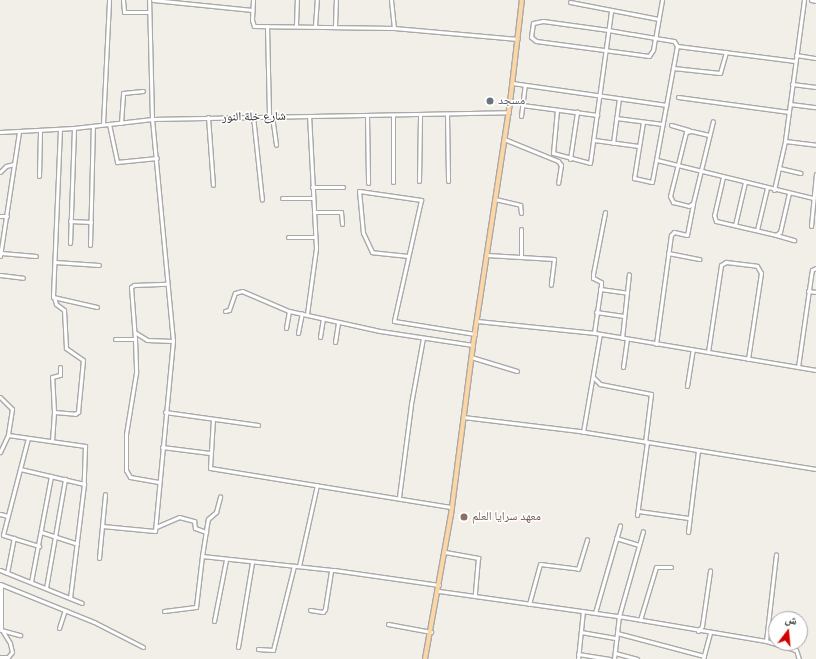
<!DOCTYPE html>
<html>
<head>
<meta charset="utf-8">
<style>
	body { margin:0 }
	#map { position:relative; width:816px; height:659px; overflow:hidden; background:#f2efe9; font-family:Figtree,"Noto Naskh Arabic",sans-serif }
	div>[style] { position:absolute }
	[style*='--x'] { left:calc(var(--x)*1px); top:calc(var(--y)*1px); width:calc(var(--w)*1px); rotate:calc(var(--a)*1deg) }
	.roads { filter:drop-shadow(1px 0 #a9a9a9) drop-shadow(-1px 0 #a9a9a9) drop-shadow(0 1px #a9a9a9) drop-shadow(0 -1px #a9a9a9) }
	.minor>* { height:3px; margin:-1.5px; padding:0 1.5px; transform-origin:1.5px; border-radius:1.5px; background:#fff }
	.major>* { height:3.5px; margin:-1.75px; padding:0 1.75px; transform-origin:1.75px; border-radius:1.75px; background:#fcd6a4 }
	.dots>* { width:11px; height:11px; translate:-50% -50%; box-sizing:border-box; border:2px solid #fff; border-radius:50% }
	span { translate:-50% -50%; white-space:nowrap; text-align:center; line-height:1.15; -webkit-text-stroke:3px #fff; paint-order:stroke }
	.worship-label { font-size:12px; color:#5b616d }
	.left { translate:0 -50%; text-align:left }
	.street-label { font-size:12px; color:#222 }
	.education-label { font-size:12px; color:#785e54 }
	.north { position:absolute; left:768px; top:611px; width:40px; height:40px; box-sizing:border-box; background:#fff; border:1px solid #a7a7a7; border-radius:50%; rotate:16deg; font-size:11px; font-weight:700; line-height:16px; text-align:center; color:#222 }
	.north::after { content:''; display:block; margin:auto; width:14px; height:18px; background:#d40000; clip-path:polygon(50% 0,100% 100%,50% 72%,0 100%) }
</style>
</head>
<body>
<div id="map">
	<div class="roads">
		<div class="minor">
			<i style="--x:123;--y:0;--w:12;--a:85"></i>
			<i style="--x:124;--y:12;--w:25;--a:0"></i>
			<i style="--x:153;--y:0;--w:100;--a:5.8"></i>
			<i style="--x:253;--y:0;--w:20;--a:93"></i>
			<i style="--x:252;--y:20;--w:6;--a:72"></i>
			<i style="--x:254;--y:26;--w:140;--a:0.8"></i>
			<i style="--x:394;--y:28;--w:124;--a:5.1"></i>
			<i style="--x:391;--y:0;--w:28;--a:84"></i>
			<i style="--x:662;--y:0;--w:39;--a:100"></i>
			<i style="--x:655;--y:38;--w:12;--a:99"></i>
			<i style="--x:653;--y:50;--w:7;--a:124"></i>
			<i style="--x:649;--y:56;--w:114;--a:-172.4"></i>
			<i style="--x:536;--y:41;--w:6;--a:-141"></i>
			<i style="--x:531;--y:37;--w:14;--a:-82"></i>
			<i style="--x:533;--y:23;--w:10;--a:-11"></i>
			<i style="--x:543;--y:21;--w:66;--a:7.9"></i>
			<i style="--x:608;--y:30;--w:48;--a:9.7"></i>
			<i style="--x:655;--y:38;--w:19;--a:9"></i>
			<i style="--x:674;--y:41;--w:6;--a:59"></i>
			<i style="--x:804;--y:0;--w:142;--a:97.7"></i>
			<i style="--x:785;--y:141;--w:31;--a:7"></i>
			<i style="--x:811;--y:0;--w:5;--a:11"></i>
			<i style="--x:570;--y:2;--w:90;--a:10.9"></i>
			<i style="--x:296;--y:25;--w:25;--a:-88"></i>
			<i style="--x:267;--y:26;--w:90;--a:88.7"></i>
			<i style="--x:315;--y:26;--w:26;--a:-86"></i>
			<i style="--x:335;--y:26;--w:26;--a:-88"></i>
			<i style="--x:796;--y:55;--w:20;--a:9"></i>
			<i style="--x:673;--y:68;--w:47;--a:6.1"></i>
			<i style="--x:720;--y:73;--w:22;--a:-74"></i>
			<i style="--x:512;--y:83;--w:156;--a:8.1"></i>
			<i style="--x:792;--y:84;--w:24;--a:7"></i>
			<i style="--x:678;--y:97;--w:112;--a:7.7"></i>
			<i style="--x:790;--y:104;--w:26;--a:7"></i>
			<i style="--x:522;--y:105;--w:76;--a:7.6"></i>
			<i style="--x:557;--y:110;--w:43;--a:95.3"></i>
			<i style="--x:553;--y:153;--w:38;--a:15"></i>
			<i style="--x:590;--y:163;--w:153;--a:-82.1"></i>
			<i style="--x:447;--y:114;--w:67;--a:89.1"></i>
			<i style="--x:393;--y:115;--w:67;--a:90"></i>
			<i style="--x:253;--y:116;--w:84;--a:83.9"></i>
			<i style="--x:272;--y:116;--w:29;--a:82"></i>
			<i style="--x:367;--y:116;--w:67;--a:89.1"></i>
			<i style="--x:521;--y:116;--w:31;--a:-83"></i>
			<i style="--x:208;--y:117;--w:68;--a:85.8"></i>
			<i style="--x:616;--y:118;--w:47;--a:7.3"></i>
			<i style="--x:643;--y:122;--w:57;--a:99.1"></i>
			<i style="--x:634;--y:178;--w:18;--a:13"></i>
			<i style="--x:652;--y:182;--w:138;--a:-79.6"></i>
			<i style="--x:677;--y:46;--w:119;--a:7.2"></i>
			<i style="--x:121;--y:123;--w:30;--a:-86"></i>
			<i style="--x:123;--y:93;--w:20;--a:-6"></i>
			<i style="--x:103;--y:124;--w:124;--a:-87.2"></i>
			<i style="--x:109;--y:124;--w:39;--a:78"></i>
			<i style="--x:117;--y:162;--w:40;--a:-5.7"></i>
			<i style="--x:671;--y:125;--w:19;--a:16"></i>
			<i style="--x:60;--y:129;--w:168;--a:92.4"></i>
			<i style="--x:53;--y:297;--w:45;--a:12.8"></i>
			<i style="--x:0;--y:132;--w:74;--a:-3.1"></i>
			<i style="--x:74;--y:128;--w:79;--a:-6.6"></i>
			<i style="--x:152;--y:119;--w:357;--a:-1.1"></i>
			<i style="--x:709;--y:135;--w:18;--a:-167"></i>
			<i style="--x:691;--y:131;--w:5;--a:169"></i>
			<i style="--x:686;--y:132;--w:66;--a:104"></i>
			<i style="--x:670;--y:196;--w:7;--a:63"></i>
			<i style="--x:673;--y:202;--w:16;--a:14"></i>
			<i style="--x:689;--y:206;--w:5;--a:-37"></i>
			<i style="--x:693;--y:203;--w:84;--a:-76.3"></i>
			<i style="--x:504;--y:139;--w:58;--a:22.2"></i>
			<i style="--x:558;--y:161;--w:5;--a:53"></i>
			<i style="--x:561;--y:165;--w:18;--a:99"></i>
			<i style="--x:594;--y:140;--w:45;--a:7.6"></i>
			<i style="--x:613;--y:143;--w:45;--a:-82.4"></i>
			<i style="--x:570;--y:159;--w:48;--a:-81.5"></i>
			<i style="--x:657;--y:160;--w:161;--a:13.7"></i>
			<i style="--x:779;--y:168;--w:22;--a:13"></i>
			<i style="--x:0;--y:172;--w:8;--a:-45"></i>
			<i style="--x:6;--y:166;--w:8;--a:-14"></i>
			<i style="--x:39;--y:176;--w:45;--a:-88.7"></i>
			<i style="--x:723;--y:177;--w:39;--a:103"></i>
			<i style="--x:714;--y:215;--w:6;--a:72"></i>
			<i style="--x:716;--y:221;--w:62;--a:13.1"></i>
			<i style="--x:776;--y:235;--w:5;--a:-37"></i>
			<i style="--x:780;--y:232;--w:39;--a:-77"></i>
			<i style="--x:419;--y:181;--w:67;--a:-89.1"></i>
			<i style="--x:312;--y:187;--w:31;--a:0"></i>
			<i style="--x:774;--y:190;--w:50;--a:-77.3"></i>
			<i style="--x:282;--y:198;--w:31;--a:0"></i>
			<i style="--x:495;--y:199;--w:26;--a:13"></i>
			<i style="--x:520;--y:205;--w:8;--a:83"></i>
			<i style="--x:314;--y:212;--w:27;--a:0"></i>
			<i style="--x:341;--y:212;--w:12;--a:85"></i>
			<i style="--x:0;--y:216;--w:7;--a:0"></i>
			<i style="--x:70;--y:221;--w:21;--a:3"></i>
			<i style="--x:735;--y:225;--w:44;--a:-76.9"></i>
			<i style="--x:811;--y:226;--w:52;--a:-84.5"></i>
			<i style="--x:757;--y:230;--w:43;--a:-76.6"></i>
			<i style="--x:776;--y:235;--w:19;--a:16"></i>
			<i style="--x:288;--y:237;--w:27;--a:0"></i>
			<i style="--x:70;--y:243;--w:115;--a:-88"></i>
			<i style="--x:90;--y:245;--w:119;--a:-88.6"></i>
			<i style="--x:1;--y:253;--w:35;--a:5"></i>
			<i style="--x:668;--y:253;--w:32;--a:11"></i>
			<i style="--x:487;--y:255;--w:67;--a:3.4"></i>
			<i style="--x:554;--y:259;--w:26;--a:97"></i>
			<i style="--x:0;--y:256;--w:125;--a:-81.3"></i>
			<i style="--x:408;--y:256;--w:36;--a:-174"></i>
			<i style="--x:372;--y:252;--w:21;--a:-115"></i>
			<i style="--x:363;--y:233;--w:42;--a:-95.4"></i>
			<i style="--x:359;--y:191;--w:63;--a:8.3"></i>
			<i style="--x:421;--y:200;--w:124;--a:102.6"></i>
			<i style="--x:394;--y:321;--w:82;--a:9.1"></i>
			<i style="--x:521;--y:256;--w:27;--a:-90"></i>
			<i style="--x:55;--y:262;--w:44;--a:3.9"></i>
			<i style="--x:0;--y:275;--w:23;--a:7"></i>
			<i style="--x:600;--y:289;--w:27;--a:8"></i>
			<i style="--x:808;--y:291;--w:8;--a:7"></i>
			<i style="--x:225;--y:311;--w:4;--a:-14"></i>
			<i style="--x:229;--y:310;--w:18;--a:-71"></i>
			<i style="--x:235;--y:293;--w:7;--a:-16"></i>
			<i style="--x:242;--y:291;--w:51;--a:23.1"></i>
			<i style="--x:289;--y:311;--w:93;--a:12.4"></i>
			<i style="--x:380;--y:331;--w:94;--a:8.6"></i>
			<i style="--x:596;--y:312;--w:28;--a:8"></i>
			<i style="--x:307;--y:314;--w:67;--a:-82.2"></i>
			<i style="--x:316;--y:248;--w:132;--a:-93"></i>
			<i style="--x:477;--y:321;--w:119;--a:5.8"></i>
			<i style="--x:595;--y:333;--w:224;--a:9.5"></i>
			<i style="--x:286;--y:328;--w:17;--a:-80"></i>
			<i style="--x:136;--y:333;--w:13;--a:32"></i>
			<i style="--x:147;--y:340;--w:26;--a:2"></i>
			<i style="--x:298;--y:333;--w:20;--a:-79"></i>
			<i style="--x:594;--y:333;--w:49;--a:-81.7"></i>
			<i style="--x:601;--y:285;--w:3;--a:-90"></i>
			<i style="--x:601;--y:282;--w:9;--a:-153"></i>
			<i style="--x:593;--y:278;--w:4;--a:-90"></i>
			<i style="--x:593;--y:274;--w:63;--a:-79"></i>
			<i style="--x:320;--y:337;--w:19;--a:-81"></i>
			<i style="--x:622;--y:338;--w:64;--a:-83.8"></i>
			<i style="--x:115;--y:339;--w:20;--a:0"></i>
			<i style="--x:135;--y:339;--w:34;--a:88"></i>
			<i style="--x:136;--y:373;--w:62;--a:99.3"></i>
			<i style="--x:126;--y:434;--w:36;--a:90"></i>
			<i style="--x:126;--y:470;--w:8;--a:60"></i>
			<i style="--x:130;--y:477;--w:29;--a:10"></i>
			<i style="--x:135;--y:339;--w:52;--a:-94.4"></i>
			<i style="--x:131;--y:287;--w:4;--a:-34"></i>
			<i style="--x:134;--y:285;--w:33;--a:-2"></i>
			<i style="--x:335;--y:342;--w:20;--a:-81"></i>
			<i style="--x:656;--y:344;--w:110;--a:-82.2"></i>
			<i style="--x:671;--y:235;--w:4;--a:-45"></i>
			<i style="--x:674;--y:232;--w:13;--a:13"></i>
			<i style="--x:687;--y:235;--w:31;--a:-79"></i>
			<i style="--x:708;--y:352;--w:88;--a:-81.5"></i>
			<i style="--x:721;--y:265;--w:6;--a:-31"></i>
			<i style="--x:726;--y:262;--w:31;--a:7"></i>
			<i style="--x:757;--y:266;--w:8;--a:60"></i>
			<i style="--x:761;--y:273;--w:87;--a:98.6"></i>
			<i style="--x:471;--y:357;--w:48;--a:16.9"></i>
			<i style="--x:623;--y:367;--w:28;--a:-82"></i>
			<i style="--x:798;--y:367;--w:92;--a:-81.9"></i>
			<i style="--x:811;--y:276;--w:6;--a:-81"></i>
			<i style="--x:812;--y:270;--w:4;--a:-27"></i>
			<i style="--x:593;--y:377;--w:10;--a:45"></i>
			<i style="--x:600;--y:384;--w:52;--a:11.1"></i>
			<i style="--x:651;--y:394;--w:48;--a:97.1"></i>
			<i style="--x:687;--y:386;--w:36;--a:-81"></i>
			<i style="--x:0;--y:397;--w:17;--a:45"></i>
			<i style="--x:12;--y:409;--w:26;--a:99"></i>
			<i style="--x:8;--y:435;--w:19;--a:115"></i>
			<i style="--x:54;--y:412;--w:35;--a:-93"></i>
			<i style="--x:52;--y:377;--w:8;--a:-14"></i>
			<i style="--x:60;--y:375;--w:8;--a:-90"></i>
			<i style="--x:165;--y:412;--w:94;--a:8"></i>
			<i style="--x:463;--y:417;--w:117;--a:6.9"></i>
			<i style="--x:579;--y:431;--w:240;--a:9.1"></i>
			<i style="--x:213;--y:419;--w:49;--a:93.5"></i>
			<i style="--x:210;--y:468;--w:245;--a:9.2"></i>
			<i style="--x:583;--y:432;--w:99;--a:-80.2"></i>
			<i style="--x:8;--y:435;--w:78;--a:8.1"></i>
			<i style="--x:85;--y:446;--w:38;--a:92"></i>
			<i style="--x:28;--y:438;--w:100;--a:104.5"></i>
			<i style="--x:3;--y:535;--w:38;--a:17"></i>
			<i style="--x:52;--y:441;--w:29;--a:-86"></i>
			<i style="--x:54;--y:412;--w:21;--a:5"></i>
			<i style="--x:75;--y:414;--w:4;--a:-34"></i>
			<i style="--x:78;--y:412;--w:52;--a:-84.5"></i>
			<i style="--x:83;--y:360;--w:21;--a:-145"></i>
			<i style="--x:66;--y:348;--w:38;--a:-93"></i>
			<i style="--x:64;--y:310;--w:10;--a:-143"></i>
			<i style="--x:56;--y:304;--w:7;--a:-106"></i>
			<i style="--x:162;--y:447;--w:48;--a:7.1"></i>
			<i style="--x:20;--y:469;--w:66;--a:13.2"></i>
			<i style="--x:84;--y:484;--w:115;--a:97"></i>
			<i style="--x:399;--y:497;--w:94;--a:-82.6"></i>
			<i style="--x:411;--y:404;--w:67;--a:-79.7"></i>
			<i style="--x:638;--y:511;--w:51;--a:7.8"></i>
			<i style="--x:0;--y:514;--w:8;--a:14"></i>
			<i style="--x:637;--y:515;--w:74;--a:-82.2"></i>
			<i style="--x:102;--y:526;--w:53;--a:5.4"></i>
			<i style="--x:155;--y:531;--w:191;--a:-84.6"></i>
			<i style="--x:173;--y:341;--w:223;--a:-95.4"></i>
			<i style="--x:152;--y:119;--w:119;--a:-91.4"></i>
			<i style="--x:156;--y:527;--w:25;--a:-23"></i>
			<i style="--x:179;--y:517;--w:16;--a:15"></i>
			<i style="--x:194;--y:521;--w:7;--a:82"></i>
			<i style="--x:195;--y:528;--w:12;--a:20"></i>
			<i style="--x:41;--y:532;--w:38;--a:18"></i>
			<i style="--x:688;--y:532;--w:82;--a:-83"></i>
			<i style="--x:616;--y:538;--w:24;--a:17"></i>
			<i style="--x:445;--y:552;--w:34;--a:10"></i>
			<i style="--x:478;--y:558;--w:38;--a:95"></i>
			<i style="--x:202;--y:556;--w:37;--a:-81"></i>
			<i style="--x:208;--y:519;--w:11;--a:-41"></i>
			<i style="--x:216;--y:512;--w:16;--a:-75"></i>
			<i style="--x:99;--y:558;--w:64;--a:-84.6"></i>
			<i style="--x:299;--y:566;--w:83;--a:-77.5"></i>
			<i style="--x:0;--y:570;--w:88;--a:21.9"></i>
			<i style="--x:7;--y:573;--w:36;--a:-79"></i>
			<i style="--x:31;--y:582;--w:108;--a:-79.3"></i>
			<i style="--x:0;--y:584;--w:101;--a:22"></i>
			<i style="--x:94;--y:622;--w:55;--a:27"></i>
			<i style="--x:1;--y:585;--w:45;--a:90"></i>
			<i style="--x:1;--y:630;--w:20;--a:15"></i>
			<i style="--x:46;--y:588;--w:111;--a:-80.1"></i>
			<i style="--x:439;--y:591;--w:187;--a:8"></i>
			<i style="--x:624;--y:617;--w:144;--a:9.6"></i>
			<i style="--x:766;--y:641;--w:87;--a:-83.4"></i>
			<i style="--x:529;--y:604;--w:41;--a:-74.6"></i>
			<i style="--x:540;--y:564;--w:38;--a:7"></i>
			<i style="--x:578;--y:569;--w:31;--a:-73"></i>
			<i style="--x:310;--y:610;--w:13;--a:9"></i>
			<i style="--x:323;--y:612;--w:4;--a:-56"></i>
			<i style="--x:325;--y:609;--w:39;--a:-81"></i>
			<i style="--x:164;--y:611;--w:32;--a:-7"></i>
			<i style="--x:196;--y:607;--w:51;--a:-83.3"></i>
			<i style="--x:202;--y:556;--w:133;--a:6.1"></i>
			<i style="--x:334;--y:570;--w:106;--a:8.1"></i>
			<i style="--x:595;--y:613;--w:91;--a:-74"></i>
			<i style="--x:640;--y:620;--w:55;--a:-73.2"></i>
			<i style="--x:656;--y:567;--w:15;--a:0"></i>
			<i style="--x:214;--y:621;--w:62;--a:-78.9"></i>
			<i style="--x:388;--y:624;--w:44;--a:10.5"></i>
			<i style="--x:59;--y:628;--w:19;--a:-72"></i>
			<i style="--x:698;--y:631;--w:6;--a:-51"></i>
			<i style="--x:702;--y:626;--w:56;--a:-81.7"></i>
			<i style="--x:581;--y:632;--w:36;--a:10"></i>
			<i style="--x:617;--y:633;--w:90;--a:14.8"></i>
			<i style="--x:766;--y:641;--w:31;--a:17"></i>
			<i style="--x:796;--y:650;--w:9;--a:72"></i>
			<i style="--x:238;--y:647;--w:86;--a:-80.6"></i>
			<i style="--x:258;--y:649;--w:15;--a:4"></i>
			<i style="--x:273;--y:650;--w:87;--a:-76"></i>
			<i style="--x:615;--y:653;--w:23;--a:15"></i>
			<i style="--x:578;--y:654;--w:32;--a:9"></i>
			<i style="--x:0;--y:657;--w:8;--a:0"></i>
			<i style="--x:8;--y:657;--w:6;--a:-51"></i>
			<i style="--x:12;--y:652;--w:9;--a:-103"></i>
			<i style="--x:10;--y:643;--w:13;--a:-122"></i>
			<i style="--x:578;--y:659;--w:48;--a:-84.1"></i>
			<i style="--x:614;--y:659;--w:43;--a:-83.4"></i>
			<i style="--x:619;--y:616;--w:88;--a:-74.2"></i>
			<i style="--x:703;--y:659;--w:27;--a:-75"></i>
		</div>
		<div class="major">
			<i style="--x:425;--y:659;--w:146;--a:-79.8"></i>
			<i style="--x:451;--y:515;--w:171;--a:-82.6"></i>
			<i style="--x:473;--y:345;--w:245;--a:-81.3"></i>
			<i style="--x:510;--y:103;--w:104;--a:-83.4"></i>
		</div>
	</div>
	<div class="dots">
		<i style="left:490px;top:101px;background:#6b7280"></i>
		<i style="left:464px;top:517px;background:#8d6e63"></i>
	</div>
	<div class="worship-label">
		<span class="left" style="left:498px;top:101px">مسجد</span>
	</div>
	<div class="street-label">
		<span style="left:254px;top:117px;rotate:-1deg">شارع خلة النور</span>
	</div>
	<div class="education-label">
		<span class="left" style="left:472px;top:517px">معهد سرايا العلم</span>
	</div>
	<div class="north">ش</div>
</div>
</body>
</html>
